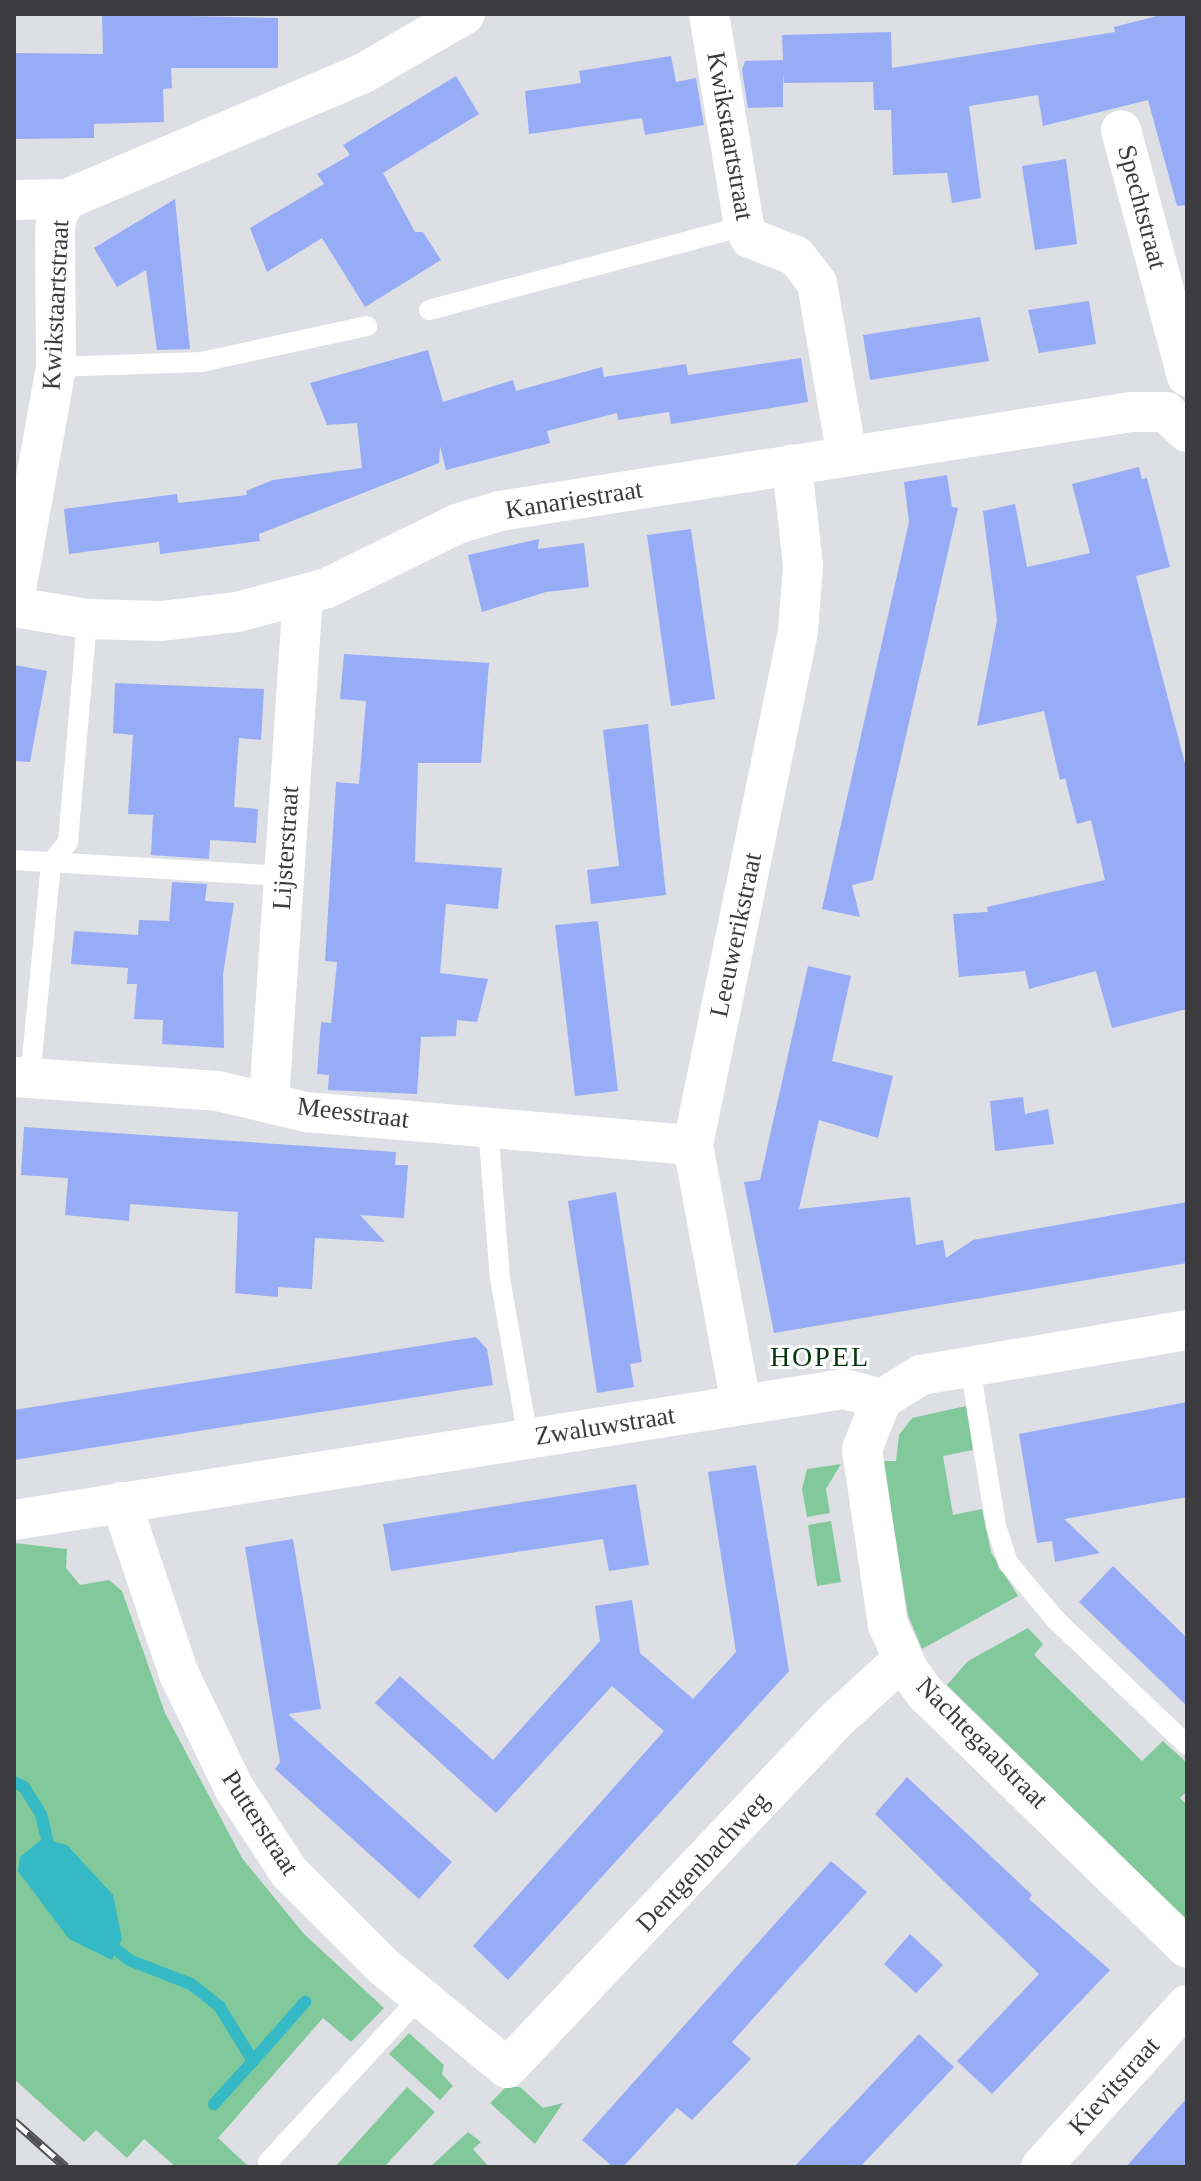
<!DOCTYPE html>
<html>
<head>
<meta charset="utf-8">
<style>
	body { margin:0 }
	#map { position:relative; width:1201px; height:2181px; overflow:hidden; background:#dddfe4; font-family:"Times New Roman",serif }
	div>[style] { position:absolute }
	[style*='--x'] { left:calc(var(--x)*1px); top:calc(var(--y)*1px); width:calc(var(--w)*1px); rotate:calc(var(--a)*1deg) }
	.green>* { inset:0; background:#81c89b }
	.water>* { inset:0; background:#35bac5 }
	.stream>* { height:12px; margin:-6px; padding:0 6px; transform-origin:6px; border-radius:6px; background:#35bac5 }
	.building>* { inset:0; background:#96acf7 }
	.service>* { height:20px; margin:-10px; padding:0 10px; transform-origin:10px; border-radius:10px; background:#fff }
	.minor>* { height:40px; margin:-20px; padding:0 20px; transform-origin:20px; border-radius:20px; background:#fff }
	.rail>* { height:9px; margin-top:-4.5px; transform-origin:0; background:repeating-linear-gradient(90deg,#fff 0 18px,#515154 0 36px); box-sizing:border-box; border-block:2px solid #515154 }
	span { translate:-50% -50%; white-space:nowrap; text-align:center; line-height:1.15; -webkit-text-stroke:6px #fff; paint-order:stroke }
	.street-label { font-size:26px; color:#3c3c3f }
	.neighbourhood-label { font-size:28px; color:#063510; letter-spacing:2px }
	.frame { position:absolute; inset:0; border:16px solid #3c3c3f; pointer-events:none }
</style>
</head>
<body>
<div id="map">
	<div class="green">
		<i style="clip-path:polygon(966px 1406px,973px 1450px,943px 1456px,953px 1515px,982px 1509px,991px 1552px,1018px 1596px,922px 1649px,908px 1615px,883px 1461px,896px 1461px,899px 1435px,912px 1418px)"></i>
		<i style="clip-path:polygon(841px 1464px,826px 1489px,830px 1513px,807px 1517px,802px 1489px,807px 1469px)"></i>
		<i style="clip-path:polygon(831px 1521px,841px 1582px,817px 1586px,808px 1525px)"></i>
		<i style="clip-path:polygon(14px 1543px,67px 1549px,66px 1568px,80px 1585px,109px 1580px,122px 1591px,165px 1713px,242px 1858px,304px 1934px,384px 2008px,351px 2042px,323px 2018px,218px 2138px,249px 2167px,176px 2167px,144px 2139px,127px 2158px,96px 2130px,84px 2142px,14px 2079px)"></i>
		<i style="clip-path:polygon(1028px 1628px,1043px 1644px,1034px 1655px,1142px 1761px,1163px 1741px,1187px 1763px,1187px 1791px,1180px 1798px,1187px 1805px,1187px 1920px,947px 1685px,968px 1661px)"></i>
		<i style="clip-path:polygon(409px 2033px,444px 2065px,442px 2074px,453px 2086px,440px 2100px,389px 2054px)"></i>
		<i style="clip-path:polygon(407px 2087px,435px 2112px,384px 2167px,335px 2167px)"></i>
		<i style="clip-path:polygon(506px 2087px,520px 2087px,543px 2108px,563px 2103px,535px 2144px,490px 2103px)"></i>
		<i style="clip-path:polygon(468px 2132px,481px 2142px,473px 2149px,489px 2167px,430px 2167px)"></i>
	</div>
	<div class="water">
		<i style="clip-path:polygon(42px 1839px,67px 1845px,113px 1895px,122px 1939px,112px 1960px,69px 1939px,18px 1871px,20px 1857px)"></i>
	</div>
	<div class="stream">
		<i style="--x:14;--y:1782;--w:11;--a:27"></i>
		<i style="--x:24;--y:1787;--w:32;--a:58"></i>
		<i style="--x:41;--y:1814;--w:43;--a:76.6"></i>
		<i style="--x:105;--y:1941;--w:31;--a:38"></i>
		<i style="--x:129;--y:1960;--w:66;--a:21.2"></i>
		<i style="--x:191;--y:1984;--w:36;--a:38"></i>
		<i style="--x:219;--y:2006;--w:65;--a:58.3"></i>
		<i style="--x:253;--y:2061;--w:79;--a:-48.6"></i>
		<i style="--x:214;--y:2104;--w:58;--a:-47.8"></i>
	</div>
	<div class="building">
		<i style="clip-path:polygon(102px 14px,278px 18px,278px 68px,171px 68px,172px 88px,163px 89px,164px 122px,94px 124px,94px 138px,14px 139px,14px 53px,103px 54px)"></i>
		<i style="clip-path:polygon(1165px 14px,1187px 14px,1187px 205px,1177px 206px,1148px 100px,1043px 126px,1038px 95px,969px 106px,981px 198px,952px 203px,947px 173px,893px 175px,891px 110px,874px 110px,873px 82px,784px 83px,783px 75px,783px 107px,748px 108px,742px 70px,745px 61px,783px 60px,782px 35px,891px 32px,892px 68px,1115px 32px,1114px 27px)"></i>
		<i style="clip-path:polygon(671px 56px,676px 82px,696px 78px,704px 125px,645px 135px,642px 118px,529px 134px,525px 91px,581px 83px,579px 71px)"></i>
		<i style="clip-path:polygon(456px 76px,479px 114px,383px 173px,415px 232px,423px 232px,441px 260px,365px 307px,322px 238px,267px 272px,250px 228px,324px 184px,317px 174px,350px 155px,343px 145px)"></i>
		<i style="clip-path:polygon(1066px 159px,1077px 244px,1035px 250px,1022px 166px)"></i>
		<i style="clip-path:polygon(175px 199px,190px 349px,157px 350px,146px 270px,117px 287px,94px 248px)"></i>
		<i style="clip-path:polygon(1089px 301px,1096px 344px,1039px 353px,1028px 310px)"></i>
		<i style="clip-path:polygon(980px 317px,989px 361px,870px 380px,863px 335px)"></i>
		<i style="clip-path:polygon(428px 350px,443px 402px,513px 380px,516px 391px,602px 367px,604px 377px,686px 364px,688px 375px,801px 358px,808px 402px,671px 424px,669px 412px,618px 420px,617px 413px,547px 431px,550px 443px,446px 470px,440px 446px,439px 463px,259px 534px,260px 541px,160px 554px,159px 542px,69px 554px,64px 509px,177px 494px,178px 503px,247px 495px,246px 491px,273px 480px,362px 468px,357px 423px,327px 425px,310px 383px)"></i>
		<i style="clip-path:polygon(1139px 467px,1142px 479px,1147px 478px,1170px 567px,1136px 576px,1187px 771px,1187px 1009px,1112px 1028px,1096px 971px,1029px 989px,1025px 971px,959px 977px,953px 914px,988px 912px,987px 907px,1105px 880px,1091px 820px,1077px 824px,1065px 778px,1060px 780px,1044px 711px,977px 726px,997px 620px,983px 511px,1015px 504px,1027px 567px,1090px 553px,1072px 484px)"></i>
		<i style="clip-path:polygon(947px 475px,952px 507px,958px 508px,873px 880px,852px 885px,860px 917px,822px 909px,909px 522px,904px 482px)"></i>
		<i style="clip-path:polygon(691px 529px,715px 699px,671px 706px,647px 535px)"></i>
		<i style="clip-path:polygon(539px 539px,538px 549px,584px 543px,589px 587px,546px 592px,482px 612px,468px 555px)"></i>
		<i style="clip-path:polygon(344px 654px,489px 663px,481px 763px,418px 763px,415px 862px,502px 868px,498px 909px,446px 904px,440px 973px,488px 979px,477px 1022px,457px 1020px,456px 1036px,421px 1037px,417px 1094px,328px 1090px,329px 1075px,317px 1074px,321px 1022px,331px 1023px,337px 962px,325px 961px,336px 782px,359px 784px,366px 701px,340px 699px)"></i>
		<i style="clip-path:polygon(14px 665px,47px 671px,30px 762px,14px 761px)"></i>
		<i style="clip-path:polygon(115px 683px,264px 689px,261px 740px,239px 738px,234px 807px,258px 809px,256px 843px,210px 840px,209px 859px,151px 855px,153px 815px,128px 814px,133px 735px,113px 733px)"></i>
		<i style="clip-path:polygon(648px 724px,666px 895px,591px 904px,587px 870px,619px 866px,603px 730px)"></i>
		<i style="clip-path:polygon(172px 882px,207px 884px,205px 901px,234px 903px,223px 975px,224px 1048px,162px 1044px,163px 1020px,134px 1019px,137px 984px,127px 984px,128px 968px,71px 964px,74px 931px,138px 935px,139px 920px,169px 921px)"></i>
		<i style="clip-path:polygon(598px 921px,618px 1091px,575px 1096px,555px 925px)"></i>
		<i style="clip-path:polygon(808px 966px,851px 976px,832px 1061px,893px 1076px,878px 1138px,819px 1120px,799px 1209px,910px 1197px,916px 1245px,943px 1240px,946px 1258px,973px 1240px,1187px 1202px,1187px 1263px,774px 1333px,744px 1182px,760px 1180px)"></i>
		<i style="clip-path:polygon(1023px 1097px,1025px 1114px,1048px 1109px,1054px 1144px,995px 1151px,990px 1101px)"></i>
		<i style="clip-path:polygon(24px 1127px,396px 1152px,395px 1165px,408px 1165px,404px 1218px,360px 1215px,385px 1242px,315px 1238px,312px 1289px,278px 1287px,278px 1297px,235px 1293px,238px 1212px,130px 1204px,129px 1221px,65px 1215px,68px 1178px,21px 1175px)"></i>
		<i style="clip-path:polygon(616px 1192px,642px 1362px,630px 1364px,634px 1387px,597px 1393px,568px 1201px)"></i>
		<i style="clip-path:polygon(476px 1337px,487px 1349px,493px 1385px,14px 1460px,14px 1410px)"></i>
		<i style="clip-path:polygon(1187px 1402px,1187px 1497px,1064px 1519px,1100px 1553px,1055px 1562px,1052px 1541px,1037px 1543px,1019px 1434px)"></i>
		<i style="clip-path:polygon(756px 1465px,789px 1671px,508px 1980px,473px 1946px,664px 1731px,612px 1686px,496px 1813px,375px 1703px,400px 1676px,493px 1760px,600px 1641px,595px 1606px,632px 1600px,640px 1653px,693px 1699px,736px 1652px,708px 1472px)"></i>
		<i style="clip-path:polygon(636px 1484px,649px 1565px,609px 1571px,603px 1539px,391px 1571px,383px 1524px)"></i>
		<i style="clip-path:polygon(293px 1539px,321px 1709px,288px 1714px,452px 1862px,419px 1899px,275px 1769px,280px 1762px,245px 1547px)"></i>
		<i style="clip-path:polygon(1113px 1566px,1187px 1638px,1187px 1706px,1079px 1602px)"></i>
		<i style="clip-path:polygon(907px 1777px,1032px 1895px,1029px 1899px,1110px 1970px,992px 2094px,957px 2061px,1039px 1974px,875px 1814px)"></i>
		<i style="clip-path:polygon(831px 1861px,867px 1892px,732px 2042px,751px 2059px,692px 2120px,677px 2108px,623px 2167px,613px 2167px,582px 2140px)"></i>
		<i style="clip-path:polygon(910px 1934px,943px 1965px,916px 1993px,884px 1964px)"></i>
		<i style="clip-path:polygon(919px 2034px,954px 2067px,860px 2167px,794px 2167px)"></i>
		<i style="clip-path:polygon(1187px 2098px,1187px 2167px,1126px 2167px)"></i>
	</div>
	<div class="service">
		<i style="--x:429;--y:310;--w:326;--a:-14.9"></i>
		<i style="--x:56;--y:367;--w:145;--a:-2"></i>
		<i style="--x:201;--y:362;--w:170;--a:-12.2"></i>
		<i style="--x:14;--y:860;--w:270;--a:3.4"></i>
		<i style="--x:30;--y:1078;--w:216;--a:-84.4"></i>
		<i style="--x:51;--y:863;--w:27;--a:-51"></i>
		<i style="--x:68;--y:842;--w:224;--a:-85.1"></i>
		<i style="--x:488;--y:1127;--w:151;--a:85.5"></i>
		<i style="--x:500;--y:1278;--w:162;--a:80.1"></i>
		<i style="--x:970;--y:1367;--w:161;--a:80.7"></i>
		<i style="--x:996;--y:1526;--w:39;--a:72"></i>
		<i style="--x:1008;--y:1563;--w:75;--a:49.9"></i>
		<i style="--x:1056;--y:1620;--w:181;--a:43.7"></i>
		<i style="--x:268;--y:2162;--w:226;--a:-47.3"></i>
	</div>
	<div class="minor">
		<i style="--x:709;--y:14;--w:215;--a:80.6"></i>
		<i style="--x:744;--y:226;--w:13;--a:63"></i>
		<i style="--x:750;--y:238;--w:49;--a:21.4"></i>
		<i style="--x:796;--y:256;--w:34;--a:52"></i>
		<i style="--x:817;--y:283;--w:176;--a:80.2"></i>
		<i style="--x:1121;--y:130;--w:255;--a:75"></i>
		<i style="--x:14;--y:200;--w:53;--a:-1.1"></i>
		<i style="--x:14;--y:601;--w:238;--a:-79.8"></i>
		<i style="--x:56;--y:367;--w:136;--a:-90.4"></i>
		<i style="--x:55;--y:231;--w:16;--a:-83"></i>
		<i style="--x:57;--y:215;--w:19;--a:-58"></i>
		<i style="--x:67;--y:199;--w:320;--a:-23"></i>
		<i style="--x:362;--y:74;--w:119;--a:-30.2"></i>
		<i style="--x:14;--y:607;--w:74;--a:9.3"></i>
		<i style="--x:87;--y:619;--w:74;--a:1.5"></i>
		<i style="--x:161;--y:621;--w:77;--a:-6.8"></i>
		<i style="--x:237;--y:612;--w:93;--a:-14.9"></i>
		<i style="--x:327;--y:588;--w:145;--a:-26.2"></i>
		<i style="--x:457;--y:524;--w:45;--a:-16.8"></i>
		<i style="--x:500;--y:511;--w:639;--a:-8.92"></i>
		<i style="--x:1131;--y:412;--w:35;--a:0"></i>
		<i style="--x:1166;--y:412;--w:29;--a:44"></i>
		<i style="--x:14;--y:1077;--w:204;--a:3.9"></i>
		<i style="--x:218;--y:1091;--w:90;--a:13.4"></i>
		<i style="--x:306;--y:1112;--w:388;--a:4.9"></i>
		<i style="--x:269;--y:1100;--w:506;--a:-86.15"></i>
		<i style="--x:1187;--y:1330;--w:270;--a:170.4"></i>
		<i style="--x:921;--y:1375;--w:46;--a:148.4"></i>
		<i style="--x:882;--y:1399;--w:54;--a:111.8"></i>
		<i style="--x:862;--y:1449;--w:178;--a:81.6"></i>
		<i style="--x:888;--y:1625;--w:51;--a:65.5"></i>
		<i style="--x:909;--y:1671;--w:29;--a:54"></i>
		<i style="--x:926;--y:1694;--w:364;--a:44.2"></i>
		<i style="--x:741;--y:1404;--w:263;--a:-100.5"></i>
		<i style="--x:693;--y:1145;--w:525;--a:-78.45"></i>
		<i style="--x:798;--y:631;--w:65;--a:-85.6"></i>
		<i style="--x:803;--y:566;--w:102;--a:-96.2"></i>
		<i style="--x:121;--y:1502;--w:182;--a:71.4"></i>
		<i style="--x:179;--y:1674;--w:127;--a:64.2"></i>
		<i style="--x:234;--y:1788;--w:100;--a:56.8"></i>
		<i style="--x:289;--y:1872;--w:134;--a:45"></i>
		<i style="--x:384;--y:1967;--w:159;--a:39.4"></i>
		<i style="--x:507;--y:2068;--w:476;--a:-46.6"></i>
		<i style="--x:834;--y:1722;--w:92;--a:-42.4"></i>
		<i style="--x:14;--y:1520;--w:840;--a:-8.97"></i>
		<i style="--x:844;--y:1389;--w:39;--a:15"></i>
		<i style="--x:1041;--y:2167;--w:218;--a:-48"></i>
	</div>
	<div class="rail">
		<i style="--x:14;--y:2121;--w:69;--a:41.5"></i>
	</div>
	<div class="street-label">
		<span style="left:730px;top:136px;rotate:80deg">Kwikstaartstraat</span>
		<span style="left:1142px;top:207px;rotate:75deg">Spechtstraat</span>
		<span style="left:56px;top:305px;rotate:-87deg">Kwikstaartstraat</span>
		<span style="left:574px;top:500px;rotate:-9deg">Kanariestraat</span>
		<span style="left:286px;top:848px;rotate:-86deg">Lijsterstraat</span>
		<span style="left:736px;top:935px;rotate:-78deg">Leeuwerikstraat</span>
		<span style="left:353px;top:1113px;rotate:7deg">Meesstraat</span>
		<span style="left:605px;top:1426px;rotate:-9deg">Zwaluwstraat</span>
		<span style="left:982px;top:1743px;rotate:45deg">Nachtegaalstraat</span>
		<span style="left:260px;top:1823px;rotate:57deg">Putterstraat</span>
		<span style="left:703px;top:1862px;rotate:-47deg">Dentgenbachweg</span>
		<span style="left:1114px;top:2086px;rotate:-48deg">Kievitstraat</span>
	</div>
	<div class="neighbourhood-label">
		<span style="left:820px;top:1357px">HOPEL</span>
	</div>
	<div class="frame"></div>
</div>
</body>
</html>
